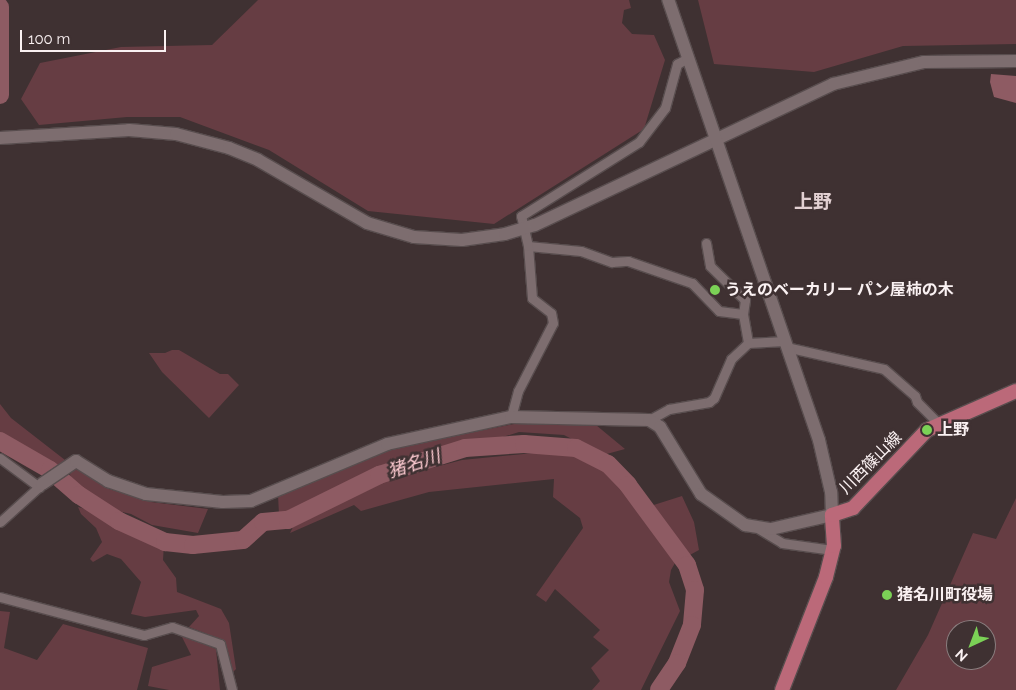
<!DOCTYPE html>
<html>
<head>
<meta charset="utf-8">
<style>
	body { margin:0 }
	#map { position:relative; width:1016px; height:690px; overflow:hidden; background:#3f3132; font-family:Raleway,"Noto Sans JP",sans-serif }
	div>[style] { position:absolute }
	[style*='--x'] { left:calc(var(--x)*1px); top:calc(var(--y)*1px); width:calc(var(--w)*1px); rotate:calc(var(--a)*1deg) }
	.green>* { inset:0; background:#663d43 }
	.water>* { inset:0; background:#8e5b63 }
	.river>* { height:18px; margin:-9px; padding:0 9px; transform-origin:9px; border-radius:9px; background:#8e5b63 }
	.roads { filter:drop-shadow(1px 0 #584d4e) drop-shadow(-1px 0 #584d4e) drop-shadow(0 1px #584d4e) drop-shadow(0 -1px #584d4e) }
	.street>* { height:9px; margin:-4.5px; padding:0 4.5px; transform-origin:4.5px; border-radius:4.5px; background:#7d6d6f }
	.secondary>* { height:12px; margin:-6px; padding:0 6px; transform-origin:6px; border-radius:6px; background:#7d6d6f }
	.primary>* { height:14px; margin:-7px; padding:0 7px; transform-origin:7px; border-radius:7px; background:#bb6979 }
	.dots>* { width:14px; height:14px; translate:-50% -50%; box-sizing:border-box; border:2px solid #3f3132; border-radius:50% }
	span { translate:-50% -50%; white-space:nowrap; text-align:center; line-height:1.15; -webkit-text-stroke:5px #3f3132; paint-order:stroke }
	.poi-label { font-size:16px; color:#faf1f2; font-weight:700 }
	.left { translate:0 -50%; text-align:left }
	.street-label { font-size:16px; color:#faf1f2 }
	.water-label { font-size:18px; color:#ffccd2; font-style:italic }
	.quarter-label { font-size:19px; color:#e2d0d2; font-weight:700 }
	.north { position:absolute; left:946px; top:620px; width:50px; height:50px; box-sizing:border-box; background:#3f3132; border:1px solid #8a7e7f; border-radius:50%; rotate:223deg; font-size:14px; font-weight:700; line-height:20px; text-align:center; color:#faf1f2 }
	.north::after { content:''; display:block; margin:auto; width:18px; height:22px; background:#7bd156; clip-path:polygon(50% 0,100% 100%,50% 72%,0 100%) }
	.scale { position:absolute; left:20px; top:30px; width:146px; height:22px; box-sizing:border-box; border:2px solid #faf1f2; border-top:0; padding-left:6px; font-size:15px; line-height:18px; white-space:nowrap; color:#faf1f2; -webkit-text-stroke:4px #3f3132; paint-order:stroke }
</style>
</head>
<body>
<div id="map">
	<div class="green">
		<i style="clip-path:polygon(258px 0,629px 0,631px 8px,624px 10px,622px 23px,632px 34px,654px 35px,665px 60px,644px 129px,494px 224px,368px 211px,269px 150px,180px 117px,127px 117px,39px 125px,21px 99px,40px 63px,121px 47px,212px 45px)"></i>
		<i style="clip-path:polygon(698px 0,1016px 0,1016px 44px,903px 46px,814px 72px,714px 64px)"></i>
		<i style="clip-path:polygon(172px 350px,179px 350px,220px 374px,228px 374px,239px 385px,209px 418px,162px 372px,149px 353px,165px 353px)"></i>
		<i style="clip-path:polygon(0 404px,11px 418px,65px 460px,56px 467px,0 434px)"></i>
		<i style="clip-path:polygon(519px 423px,596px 425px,625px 449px,603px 455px,564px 435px,519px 432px,493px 440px,453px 445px,368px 472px,279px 515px,278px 495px,379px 451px)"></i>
		<i style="clip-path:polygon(565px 450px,607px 468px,641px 509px,682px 496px,694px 522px,699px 550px,675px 563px,671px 570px,669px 582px,680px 611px,641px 690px,592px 690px,600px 681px,591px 668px,609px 650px,593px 637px,600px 630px,555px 589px,546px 602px,536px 595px,583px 528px,580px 518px,553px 497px,554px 479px,429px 492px,361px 511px,354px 505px,290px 533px,293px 527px,318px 512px,378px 482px,462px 460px)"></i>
		<i style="clip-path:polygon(77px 467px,109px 489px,151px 502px,208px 509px,198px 533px,152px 525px,131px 514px,105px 508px,71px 481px,70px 474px)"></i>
		<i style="clip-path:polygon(evenodd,1016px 498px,1016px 690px,896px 690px,928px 635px,973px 533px,996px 539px,1016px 498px,956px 630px,986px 630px,986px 660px,956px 660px,956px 630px)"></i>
		<i style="clip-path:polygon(78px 507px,93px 511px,129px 533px,143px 533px,164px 544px,163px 560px,176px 578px,177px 592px,221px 609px,229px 623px,236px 669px,233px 672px,230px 672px,223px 640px,189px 627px,199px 616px,196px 610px,145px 617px,131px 614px,141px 582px,121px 559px,107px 554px,93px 562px,90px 559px,102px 542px,96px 528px,81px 514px)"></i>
		<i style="clip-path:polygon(0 611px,10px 612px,4px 648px,37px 660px,63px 624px,148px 648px,137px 690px,0 690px)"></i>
		<i style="clip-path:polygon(181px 635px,216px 649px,220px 690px,169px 690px,148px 686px,152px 667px,191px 655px)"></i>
	</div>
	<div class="water">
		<i style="clip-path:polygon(991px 74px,1016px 76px,1016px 103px,994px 97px,990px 82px)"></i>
	</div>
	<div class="river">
		<i style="--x:0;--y:7;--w:88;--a:90"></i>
		<i style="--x:0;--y:441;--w:58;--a:30.1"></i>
		<i style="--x:50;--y:470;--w:38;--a:41"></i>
		<i style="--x:79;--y:495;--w:48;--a:33"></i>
		<i style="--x:119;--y:521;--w:51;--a:24.5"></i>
		<i style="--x:165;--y:542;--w:28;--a:6"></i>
		<i style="--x:193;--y:545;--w:50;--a:-5.7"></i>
		<i style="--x:243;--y:540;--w:27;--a:-42"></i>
		<i style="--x:263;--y:522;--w:25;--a:-5"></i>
		<i style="--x:288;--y:520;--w:102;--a:-26.3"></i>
		<i style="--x:379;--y:475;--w:90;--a:-17.4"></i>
		<i style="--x:465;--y:448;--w:59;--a:-3.9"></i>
		<i style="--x:524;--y:444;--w:52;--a:4.4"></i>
		<i style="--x:576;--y:448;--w:36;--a:27"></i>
		<i style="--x:608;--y:464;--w:29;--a:46"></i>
		<i style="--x:628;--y:485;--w:99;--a:53.6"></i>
		<i style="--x:687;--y:565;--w:26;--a:72"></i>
		<i style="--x:695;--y:590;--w:35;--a:95"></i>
		<i style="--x:692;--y:625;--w:41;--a:111.5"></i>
		<i style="--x:677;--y:663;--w:32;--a:124"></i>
	</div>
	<div class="roads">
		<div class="street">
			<i style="--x:706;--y:243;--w:23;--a:80"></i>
			<i style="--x:710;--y:266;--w:49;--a:44.2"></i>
			<i style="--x:745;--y:300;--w:14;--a:98"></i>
			<i style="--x:743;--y:314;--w:29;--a:80"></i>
			<i style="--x:528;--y:246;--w:53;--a:5.4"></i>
			<i style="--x:581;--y:251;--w:33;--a:20"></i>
			<i style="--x:612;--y:262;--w:16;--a:-4"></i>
			<i style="--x:628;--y:261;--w:68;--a:19"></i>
			<i style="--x:692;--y:283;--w:39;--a:46"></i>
			<i style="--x:719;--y:311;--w:24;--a:7"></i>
			<i style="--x:786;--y:347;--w:100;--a:12.7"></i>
			<i style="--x:884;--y:369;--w:41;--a:41.1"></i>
			<i style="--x:915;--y:396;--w:6;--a:72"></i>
			<i style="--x:917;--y:402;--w:31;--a:45"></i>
			<i style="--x:511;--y:417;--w:27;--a:-75"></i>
			<i style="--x:518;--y:391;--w:76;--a:-62.8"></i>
			<i style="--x:553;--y:323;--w:10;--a:-101"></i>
			<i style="--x:551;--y:313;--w:24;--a:-142"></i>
			<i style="--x:532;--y:298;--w:52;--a:-94.4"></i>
			<i style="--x:528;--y:246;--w:31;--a:-103"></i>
			<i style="--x:521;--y:216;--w:139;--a:-32.1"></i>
			<i style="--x:639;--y:142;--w:43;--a:-52.6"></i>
			<i style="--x:665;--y:108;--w:46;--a:-74.7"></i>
			<i style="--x:677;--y:64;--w:13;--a:-29"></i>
			<i style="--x:649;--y:420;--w:23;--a:-29"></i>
			<i style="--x:669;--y:409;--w:41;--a:-9.9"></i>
			<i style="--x:709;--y:402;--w:6;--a:-39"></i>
			<i style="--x:714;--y:398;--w:43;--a:-66.4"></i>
			<i style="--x:731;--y:359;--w:23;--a:-43"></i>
			<i style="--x:748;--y:343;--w:36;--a:-3"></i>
			<i style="--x:0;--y:458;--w:49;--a:36.6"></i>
			<i style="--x:0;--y:522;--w:57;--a:-42.1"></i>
			<i style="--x:759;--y:529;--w:27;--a:31"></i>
			<i style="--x:782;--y:543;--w:51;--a:7.8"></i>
			<i style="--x:0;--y:597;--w:149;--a:14.8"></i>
			<i style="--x:144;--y:635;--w:29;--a:-16"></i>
			<i style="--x:172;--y:627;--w:51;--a:19.5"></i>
			<i style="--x:220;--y:644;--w:48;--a:75.4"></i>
		</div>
		<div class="secondary">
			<i style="--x:0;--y:138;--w:129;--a:-3.5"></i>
			<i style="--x:129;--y:130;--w:47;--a:4.9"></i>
			<i style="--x:176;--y:134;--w:55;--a:14.8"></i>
			<i style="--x:229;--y:148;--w:31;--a:22"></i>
			<i style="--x:258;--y:160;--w:126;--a:30"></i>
			<i style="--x:367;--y:223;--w:49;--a:16.6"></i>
			<i style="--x:414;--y:237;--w:48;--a:3.6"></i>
			<i style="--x:462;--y:240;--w:43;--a:-7.9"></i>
			<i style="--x:505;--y:234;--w:31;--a:-17"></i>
			<i style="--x:535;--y:225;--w:330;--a:-25.3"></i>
			<i style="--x:833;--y:84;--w:94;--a:-13.6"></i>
			<i style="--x:924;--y:62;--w:92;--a:-0.6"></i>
			<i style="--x:42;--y:484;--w:41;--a:-34.1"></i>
			<i style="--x:76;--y:461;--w:38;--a:32"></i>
			<i style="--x:108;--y:481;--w:40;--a:18.9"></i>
			<i style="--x:146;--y:494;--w:77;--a:5.9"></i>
			<i style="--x:223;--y:502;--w:28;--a:-2"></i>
			<i style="--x:251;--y:501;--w:147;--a:-22.7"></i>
			<i style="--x:387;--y:444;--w:127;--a:-12.3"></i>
			<i style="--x:511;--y:417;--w:138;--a:1.2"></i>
			<i style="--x:649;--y:420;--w:13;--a:32"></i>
			<i style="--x:660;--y:427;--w:79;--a:58.5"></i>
			<i style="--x:701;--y:494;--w:54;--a:35.2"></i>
			<i style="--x:745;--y:525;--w:26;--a:9"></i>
			<i style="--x:771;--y:529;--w:63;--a:-12.9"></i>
			<i style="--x:832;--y:515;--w:23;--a:-92"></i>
			<i style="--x:831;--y:492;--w:53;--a:-103"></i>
			<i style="--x:819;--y:440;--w:465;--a:-108.9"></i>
		</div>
		<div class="primary">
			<i style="--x:782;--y:690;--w:121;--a:-68.7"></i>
			<i style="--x:826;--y:577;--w:32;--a:-76"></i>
			<i style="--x:834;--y:546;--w:31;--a:-94"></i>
			<i style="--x:832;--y:515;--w:22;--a:-18"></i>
			<i style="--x:853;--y:508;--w:108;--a:-46.5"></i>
			<i style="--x:927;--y:430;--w:97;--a:-23.7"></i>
		</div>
	</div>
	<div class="dots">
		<i style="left:715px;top:290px;background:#7bd156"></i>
		<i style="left:927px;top:430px;background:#7bd156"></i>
		<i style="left:887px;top:595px;background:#7bd156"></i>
	</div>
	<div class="poi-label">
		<span class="left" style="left:725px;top:290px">うえのベーカリー パン屋柿の木</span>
		<span class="left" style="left:937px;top:430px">上野</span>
		<span class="left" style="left:897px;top:595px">猪名川町役場</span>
	</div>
	<div class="street-label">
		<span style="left:871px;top:463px;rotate:-45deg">川西篠山線</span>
	</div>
	<div class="water-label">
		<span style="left:414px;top:464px;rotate:-18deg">猪名川</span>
	</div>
	<div class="quarter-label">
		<span style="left:813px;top:202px">上野</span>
	</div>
	<div class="north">N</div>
	<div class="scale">100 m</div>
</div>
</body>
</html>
